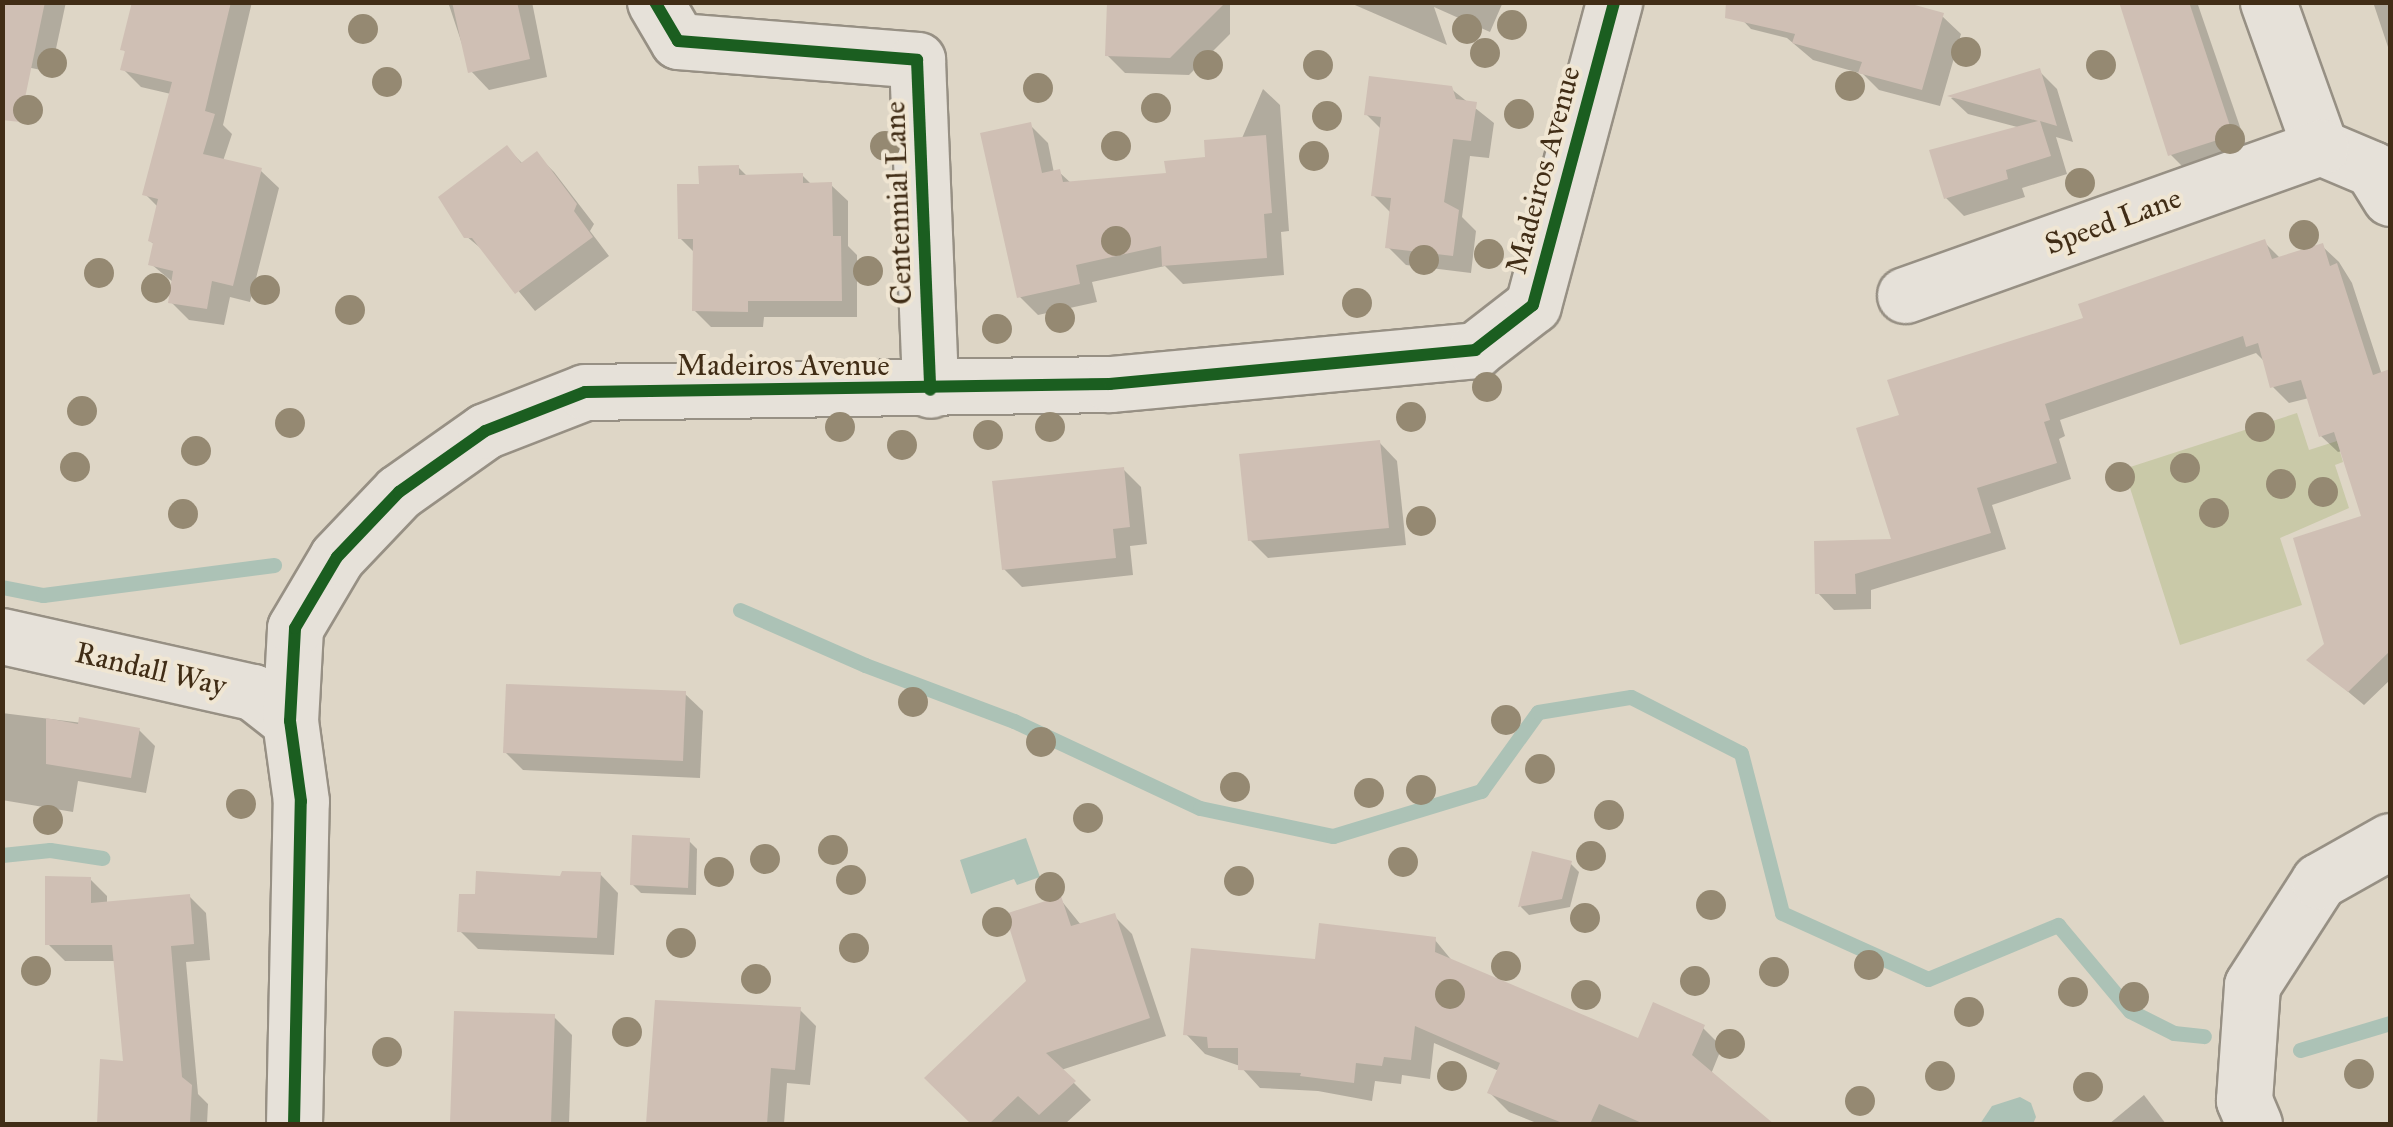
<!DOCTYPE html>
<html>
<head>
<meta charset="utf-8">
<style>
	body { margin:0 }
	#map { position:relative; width:2393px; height:1127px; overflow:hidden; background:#ded6c6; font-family:"IM FELL Great Primer",serif }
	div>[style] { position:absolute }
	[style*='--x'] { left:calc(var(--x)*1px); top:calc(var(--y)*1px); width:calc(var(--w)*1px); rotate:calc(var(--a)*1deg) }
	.green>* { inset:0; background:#c9c9a8 }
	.water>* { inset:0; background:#acc2b6 }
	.shadow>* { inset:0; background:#0003 }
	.stream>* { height:15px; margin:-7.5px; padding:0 7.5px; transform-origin:7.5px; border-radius:7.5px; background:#acc2b6 }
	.building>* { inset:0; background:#cfbfb4 }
	.roads { filter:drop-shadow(2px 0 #979084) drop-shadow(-2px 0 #979084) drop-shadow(0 2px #979084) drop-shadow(0 -2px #979084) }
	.minor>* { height:55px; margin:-27.5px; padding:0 27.5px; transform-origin:27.5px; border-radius:27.5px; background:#e6e1d9 }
	.cycleway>* { height:12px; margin:-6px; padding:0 6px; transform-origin:6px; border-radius:6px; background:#1b5e20 }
	.trees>* { width:30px; height:30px; margin:-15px; border-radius:50%; background:#958972 }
	span { translate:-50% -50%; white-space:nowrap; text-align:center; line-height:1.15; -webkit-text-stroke:8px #f0e6d3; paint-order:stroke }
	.street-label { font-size:30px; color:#412d16 }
	.frame { position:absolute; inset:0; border:5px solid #412d16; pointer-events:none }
</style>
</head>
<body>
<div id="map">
	<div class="green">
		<i style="clip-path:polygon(2297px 413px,2309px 450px,2337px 441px,2343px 462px,2335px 465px,2349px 508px,2280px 538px,2302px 605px,2180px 645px,2124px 469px)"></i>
	</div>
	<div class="water">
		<i style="clip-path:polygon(1026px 838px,1040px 877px,1017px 885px,1014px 879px,971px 894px,960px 860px)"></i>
		<i style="clip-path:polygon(2020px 1097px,2031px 1103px,2036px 1117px,2033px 1124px,1980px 1124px,1992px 1106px)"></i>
	</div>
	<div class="shadow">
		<i style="clip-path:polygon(2px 2px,66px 2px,51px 72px,2px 62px)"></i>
		<i style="clip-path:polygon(130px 2px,252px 2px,223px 125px,232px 134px,223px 161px,261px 171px,279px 188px,250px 302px,230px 297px,224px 325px,189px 320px,171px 302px,174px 283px,151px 264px,155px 245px,150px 241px,159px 208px,145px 194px,171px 94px,141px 87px,123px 69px,127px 54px,123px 49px,133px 6px)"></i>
		<i style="clip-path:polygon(448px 2px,532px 2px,547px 77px,489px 90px,471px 71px)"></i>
		<i style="clip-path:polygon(1110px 2px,1230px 2px,1230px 34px,1189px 75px,1125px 73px,1107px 55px)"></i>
		<i style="clip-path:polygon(1348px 2px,1503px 2px,1490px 32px,1434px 7px,1447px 45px)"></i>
		<i style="clip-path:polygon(2121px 2px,2197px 2px,2249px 153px,2188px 172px,2170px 154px)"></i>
		<i style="clip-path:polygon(2373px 2px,2390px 2px,2390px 49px,2388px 47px)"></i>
		<i style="clip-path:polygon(1733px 10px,1942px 16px,1961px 34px,1940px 106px,1879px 90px,1863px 74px,1813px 60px,1787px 38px,1751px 29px)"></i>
		<i style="clip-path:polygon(2039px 71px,2057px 89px,2073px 142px,2056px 137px,2067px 174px,2022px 188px,2025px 197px,1964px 216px,1946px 198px,2021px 128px,1968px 114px,1951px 98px)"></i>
		<i style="clip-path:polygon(1450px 88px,1494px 123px,1489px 158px,1470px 156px,1462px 217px,1476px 231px,1471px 273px,1406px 265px,1388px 247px,1392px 214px,1373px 195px,1382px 130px,1366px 114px)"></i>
		<i style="clip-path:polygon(1263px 89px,1280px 105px,1289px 231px,1281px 232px,1284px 275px,1183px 284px,1165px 266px,1092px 282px,1097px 302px,1038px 315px,1020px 297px,1030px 125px,1048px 143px,1054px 173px,1059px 172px,1072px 184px,1168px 176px,1234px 157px)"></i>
		<i style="clip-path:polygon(507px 148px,523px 164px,536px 154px,554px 172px,594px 224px,590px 231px,609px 256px,535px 311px,489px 255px,466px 236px)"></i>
		<i style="clip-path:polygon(738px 167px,748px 177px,802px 175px,812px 185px,831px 185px,848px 201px,848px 246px,857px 255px,857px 317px,764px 317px,763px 327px,711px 327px,694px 310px,695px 253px,680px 238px,701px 187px)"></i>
		<i style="clip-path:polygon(2264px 242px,2281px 259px,2322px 246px,2339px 262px,2352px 283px,2382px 375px,2390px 372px,2390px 680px,2364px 705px,2310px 660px,2327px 644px,2366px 517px,2342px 451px,2338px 452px,2321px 436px,2309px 398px,2289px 403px,2273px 387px,2266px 363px,2256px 353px,2060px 420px,2065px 436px,2059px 439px,2071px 479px,1992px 505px,2006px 549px,1871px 590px,1871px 609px,1834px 610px,1818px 593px,1895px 541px,1902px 417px,2086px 320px)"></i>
		<i style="clip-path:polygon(1379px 442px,1397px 461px,1406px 545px,1268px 558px,1250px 540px)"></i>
		<i style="clip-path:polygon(1123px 469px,1141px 487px,1147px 544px,1130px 546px,1133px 575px,1022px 587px,1004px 569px)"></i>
		<i style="clip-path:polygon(684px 693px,703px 711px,700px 778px,523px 770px,505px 752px)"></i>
		<i style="clip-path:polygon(2px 713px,139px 730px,155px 746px,146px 793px,78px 781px,73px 812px,2px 800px)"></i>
		<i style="clip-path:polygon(689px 841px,697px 849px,696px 895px,641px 893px,632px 884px)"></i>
		<i style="clip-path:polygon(1534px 854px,1570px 863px,1579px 872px,1570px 907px,1529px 915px,1521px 907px)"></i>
		<i style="clip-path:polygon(600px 874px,618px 893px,614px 955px,478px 949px,460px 931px,477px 897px)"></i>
		<i style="clip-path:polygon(90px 879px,107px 896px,107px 904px,189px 896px,206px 913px,210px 960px,186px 962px,198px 1094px,208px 1104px,207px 1124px,99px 1124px,102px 1062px,126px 1063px,116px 961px,65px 961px,48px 944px)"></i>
		<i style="clip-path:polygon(1060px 899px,1081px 925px,1114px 916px,1132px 934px,1166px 1036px,1061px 1070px,1091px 1100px,1065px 1124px,974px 1124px,927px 1078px,1029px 982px)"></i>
		<i style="clip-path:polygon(1435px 940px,1454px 963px,1639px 1041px,1703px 1028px,1722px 1047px,1711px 1074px,1770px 1124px,1539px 1124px,1509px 1112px,1490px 1093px,1499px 1071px,1434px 1043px,1430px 1079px,1402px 1075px,1401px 1084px,1375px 1081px,1372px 1101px,1318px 1091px,1260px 1088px,1240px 1066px,1205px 1054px,1186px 1034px,1317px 962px)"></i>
		<i style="clip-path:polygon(658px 1003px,800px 1010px,816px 1026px,810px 1085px,787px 1083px,784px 1124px,648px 1124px)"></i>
		<i style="clip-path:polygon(554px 1017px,572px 1035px,569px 1124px,455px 1124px)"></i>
		<i style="clip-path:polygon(2144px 1095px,2166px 1124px,2109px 1124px)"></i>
	</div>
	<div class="stream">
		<i style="--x:2;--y:587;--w:42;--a:11"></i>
		<i style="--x:43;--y:595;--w:233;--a:-7.4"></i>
		<i style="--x:740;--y:610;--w:137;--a:23.7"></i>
		<i style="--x:865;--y:665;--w:159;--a:20.6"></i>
		<i style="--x:1014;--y:721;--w:205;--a:25.1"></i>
		<i style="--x:1200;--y:808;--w:136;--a:11.9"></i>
		<i style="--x:1333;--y:836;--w:155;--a:-16.9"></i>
		<i style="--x:1481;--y:791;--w:97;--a:-54.2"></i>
		<i style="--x:1538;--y:712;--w:94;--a:-9.2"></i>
		<i style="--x:1631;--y:697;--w:123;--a:27"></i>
		<i style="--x:1741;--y:753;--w:165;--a:75.6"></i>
		<i style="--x:1782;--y:913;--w:160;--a:24.3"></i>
		<i style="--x:1928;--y:979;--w:141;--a:-22.6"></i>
		<i style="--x:2058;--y:925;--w:112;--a:50.1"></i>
		<i style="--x:2130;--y:1011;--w:49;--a:26.6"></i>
		<i style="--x:2174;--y:1033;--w:30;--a:6"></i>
		<i style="--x:2;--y:855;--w:48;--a:-5.9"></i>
		<i style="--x:50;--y:850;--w:53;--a:8.7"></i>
		<i style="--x:2300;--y:1050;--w:94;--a:-16.7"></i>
	</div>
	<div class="building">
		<i style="clip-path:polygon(2px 2px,45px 2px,20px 122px,2px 120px)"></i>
		<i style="clip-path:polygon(132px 2px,231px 2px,205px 111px,215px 114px,203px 154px,262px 168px,233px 286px,212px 281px,207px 309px,168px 303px,173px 271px,148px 265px,153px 243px,148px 241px,158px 199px,142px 195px,172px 82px,120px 70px,125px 51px,120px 50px)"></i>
		<i style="clip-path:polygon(452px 2px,517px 2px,530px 59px,468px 73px)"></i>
		<i style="clip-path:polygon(1107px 2px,1226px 2px,1170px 58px,1105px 56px)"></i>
		<i style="clip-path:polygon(1726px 2px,1904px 2px,1944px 13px,1922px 90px,1858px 73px,1862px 62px,1792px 43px,1795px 34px,1725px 18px)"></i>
		<i style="clip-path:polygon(2119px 2px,2189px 2px,2233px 135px,2168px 156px)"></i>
		<i style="clip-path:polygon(2040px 68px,2057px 126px,2040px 121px,2051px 156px,2006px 170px,2008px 179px,1944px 199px,1929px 150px,2038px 121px,1947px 96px)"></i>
		<i style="clip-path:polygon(1369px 76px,1452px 86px,1456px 99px,1477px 102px,1471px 141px,1453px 139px,1444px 202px,1459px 210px,1453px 256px,1385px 248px,1391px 198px,1371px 196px,1381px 117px,1364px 115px)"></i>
		<i style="clip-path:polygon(1031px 122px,1042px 173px,1060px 169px,1063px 182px,1166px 173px,1164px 161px,1205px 157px,1204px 140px,1266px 135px,1272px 213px,1264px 214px,1267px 258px,1162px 266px,1161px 246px,1076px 265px,1080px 284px,1017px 298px,980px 133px)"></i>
		<i style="clip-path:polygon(507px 145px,521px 163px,537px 151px,577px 204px,574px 211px,593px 237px,515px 294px,472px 238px,464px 238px,438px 197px)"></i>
		<i style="clip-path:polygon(739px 165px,739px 175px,803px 173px,803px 183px,832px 182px,833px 236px,841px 236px,842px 301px,748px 301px,748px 312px,692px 311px,693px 239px,678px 239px,677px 184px,699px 184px,698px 166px)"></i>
		<i style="clip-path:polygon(2265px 239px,2272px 259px,2323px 243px,2330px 266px,2337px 263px,2373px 375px,2390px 369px,2390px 651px,2348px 692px,2306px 660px,2324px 644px,2293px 538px,2361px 516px,2334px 432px,2319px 437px,2301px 380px,2270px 388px,2258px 343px,2246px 347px,2243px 336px,2045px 404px,2050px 420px,2044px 422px,2057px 463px,1977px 488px,1991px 533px,1855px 574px,1856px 594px,1815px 594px,1814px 541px,1891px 539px,1856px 428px,1899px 415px,1887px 380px,2083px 318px,2078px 304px)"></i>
		<i style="clip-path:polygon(1380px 440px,1389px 528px,1248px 541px,1239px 454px)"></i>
		<i style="clip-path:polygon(1124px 467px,1130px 527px,1113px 529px,1116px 558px,1002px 570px,992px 481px)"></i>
		<i style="clip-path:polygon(506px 684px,686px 691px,683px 761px,503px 753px)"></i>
		<i style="clip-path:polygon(79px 717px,140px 728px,131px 778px,46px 764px,46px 718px,78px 724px)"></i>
		<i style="clip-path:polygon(632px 835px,690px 838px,688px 888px,630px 885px)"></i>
		<i style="clip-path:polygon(1532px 851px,1572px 861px,1562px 899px,1518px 907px)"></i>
		<i style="clip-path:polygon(476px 871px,560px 876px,562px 871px,601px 872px,597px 938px,457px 932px,459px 894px,475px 894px)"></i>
		<i style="clip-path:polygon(45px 876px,91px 877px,91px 903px,190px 894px,194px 944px,171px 946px,182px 1077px,192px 1085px,190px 1124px,97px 1124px,100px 1059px,123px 1061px,112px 945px,45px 945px)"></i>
		<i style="clip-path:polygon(1061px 896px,1071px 926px,1115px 913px,1150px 1018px,1046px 1053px,1076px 1081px,1039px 1115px,1018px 1096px,989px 1124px,971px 1124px,924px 1078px,1026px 981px,1005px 914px)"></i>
		<i style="clip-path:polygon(1319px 923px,1436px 937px,1435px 952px,1638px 1038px,1653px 1002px,1705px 1025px,1692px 1055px,1774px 1124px,1644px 1124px,1599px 1104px,1590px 1124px,1565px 1124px,1487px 1093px,1500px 1063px,1415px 1026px,1411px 1060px,1384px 1057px,1382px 1066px,1356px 1063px,1354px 1083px,1300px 1076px,1301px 1073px,1238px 1070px,1238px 1048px,1208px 1048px,1207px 1037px,1183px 1035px,1191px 948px,1315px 959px)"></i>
		<i style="clip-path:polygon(655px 1000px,801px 1007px,795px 1070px,771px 1068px,767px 1124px,646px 1124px)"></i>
		<i style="clip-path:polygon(454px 1011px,555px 1014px,551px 1124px,450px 1123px)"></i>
	</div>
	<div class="roads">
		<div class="minor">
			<i style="--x:655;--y:2;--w:45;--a:59.5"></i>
			<i style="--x:678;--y:41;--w:240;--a:4.5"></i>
			<i style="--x:917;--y:60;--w:330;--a:87.7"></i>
			<i style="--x:2268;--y:2;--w:154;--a:70.3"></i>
			<i style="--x:2320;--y:147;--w:56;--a:22.9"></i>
			<i style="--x:2372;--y:169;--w:34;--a:58"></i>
			<i style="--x:1905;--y:295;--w:441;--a:-19.6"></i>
			<i style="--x:2;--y:636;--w:257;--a:12.6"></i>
			<i style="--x:253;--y:692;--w:47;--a:38.1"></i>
			<i style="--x:294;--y:1124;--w:323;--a:-88.8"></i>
			<i style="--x:301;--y:801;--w:81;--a:-97.8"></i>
			<i style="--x:290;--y:721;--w:93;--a:-86.9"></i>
			<i style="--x:295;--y:628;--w:82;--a:-59.4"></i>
			<i style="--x:337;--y:557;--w:90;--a:-46.4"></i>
			<i style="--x:399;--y:492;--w:105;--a:-35.3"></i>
			<i style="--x:485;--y:431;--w:107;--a:-21.3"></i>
			<i style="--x:585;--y:392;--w:525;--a:-0.87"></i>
			<i style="--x:1110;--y:384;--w:367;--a:-5.3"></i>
			<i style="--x:1475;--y:350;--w:73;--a:-37.8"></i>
			<i style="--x:1533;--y:305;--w:314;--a:-75"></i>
			<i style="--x:2254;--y:1124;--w:26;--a:-113"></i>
			<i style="--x:2244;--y:1100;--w:115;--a:-86"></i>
			<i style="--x:2252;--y:985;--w:124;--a:-57.2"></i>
			<i style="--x:2319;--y:881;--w:81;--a:-29.4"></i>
		</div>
	</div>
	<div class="cycleway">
		<i style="--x:655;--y:2;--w:45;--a:59.5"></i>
		<i style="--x:678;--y:41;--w:240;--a:4.5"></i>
		<i style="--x:917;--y:60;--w:330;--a:87.7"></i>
		<i style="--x:294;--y:1124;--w:323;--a:-88.8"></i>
		<i style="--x:301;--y:801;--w:81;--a:-97.8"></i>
		<i style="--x:290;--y:721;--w:93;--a:-86.9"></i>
		<i style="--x:295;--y:628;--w:82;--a:-59.4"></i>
		<i style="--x:337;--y:557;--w:90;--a:-46.4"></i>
		<i style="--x:399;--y:492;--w:105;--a:-35.3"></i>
		<i style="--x:485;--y:431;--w:107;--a:-21.3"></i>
		<i style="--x:585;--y:392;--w:525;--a:-0.87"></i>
		<i style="--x:1110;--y:384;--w:367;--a:-5.3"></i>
		<i style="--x:1475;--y:350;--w:73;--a:-37.8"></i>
		<i style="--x:1533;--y:305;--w:314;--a:-75"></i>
	</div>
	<div class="trees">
		<i style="left:1512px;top:25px"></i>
		<i style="left:363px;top:29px"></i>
		<i style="left:1467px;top:29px"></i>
		<i style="left:1966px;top:52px"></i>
		<i style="left:1485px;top:53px"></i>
		<i style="left:52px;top:63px"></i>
		<i style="left:1208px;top:65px"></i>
		<i style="left:1318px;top:65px"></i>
		<i style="left:2101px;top:65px"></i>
		<i style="left:387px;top:82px"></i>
		<i style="left:1850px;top:86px"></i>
		<i style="left:1038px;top:88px"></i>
		<i style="left:1156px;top:108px"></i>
		<i style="left:28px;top:110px"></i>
		<i style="left:1519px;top:114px"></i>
		<i style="left:1327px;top:116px"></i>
		<i style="left:2230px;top:139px"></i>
		<i style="left:885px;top:146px"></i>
		<i style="left:1116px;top:146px"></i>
		<i style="left:1314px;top:156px"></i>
		<i style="left:2080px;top:183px"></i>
		<i style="left:2304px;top:235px"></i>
		<i style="left:1116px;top:241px"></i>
		<i style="left:1489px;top:254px"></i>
		<i style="left:1424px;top:260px"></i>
		<i style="left:868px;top:271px"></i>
		<i style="left:99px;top:273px"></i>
		<i style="left:156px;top:288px"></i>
		<i style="left:265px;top:290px"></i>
		<i style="left:1357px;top:303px"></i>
		<i style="left:350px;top:310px"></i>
		<i style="left:1060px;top:318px"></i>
		<i style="left:997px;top:329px"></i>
		<i style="left:1487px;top:387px"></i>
		<i style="left:82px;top:411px"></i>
		<i style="left:1411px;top:417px"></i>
		<i style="left:290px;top:423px"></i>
		<i style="left:840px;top:427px"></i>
		<i style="left:1050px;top:427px"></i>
		<i style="left:2260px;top:427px"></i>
		<i style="left:988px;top:435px"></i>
		<i style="left:902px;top:445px"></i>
		<i style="left:196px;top:451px"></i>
		<i style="left:75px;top:467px"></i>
		<i style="left:2185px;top:468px"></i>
		<i style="left:2120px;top:477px"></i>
		<i style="left:2281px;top:484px"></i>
		<i style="left:2323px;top:492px"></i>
		<i style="left:2214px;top:513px"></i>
		<i style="left:183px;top:514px"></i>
		<i style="left:1421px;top:521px"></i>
		<i style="left:913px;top:702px"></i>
		<i style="left:1506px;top:720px"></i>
		<i style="left:1041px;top:742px"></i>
		<i style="left:1540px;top:769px"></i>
		<i style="left:1235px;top:787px"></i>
		<i style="left:1421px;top:790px"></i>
		<i style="left:1369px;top:793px"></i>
		<i style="left:241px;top:804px"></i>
		<i style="left:1609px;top:815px"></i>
		<i style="left:1088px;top:818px"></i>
		<i style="left:48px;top:820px"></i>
		<i style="left:833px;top:850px"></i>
		<i style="left:1591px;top:856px"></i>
		<i style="left:765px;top:859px"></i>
		<i style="left:1403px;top:862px"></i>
		<i style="left:719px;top:872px"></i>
		<i style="left:851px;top:880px"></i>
		<i style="left:1239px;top:881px"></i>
		<i style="left:1050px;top:887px"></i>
		<i style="left:1711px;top:905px"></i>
		<i style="left:1585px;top:918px"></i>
		<i style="left:997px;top:922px"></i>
		<i style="left:681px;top:943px"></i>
		<i style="left:854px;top:948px"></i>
		<i style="left:1869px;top:965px"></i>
		<i style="left:1506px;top:966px"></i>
		<i style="left:36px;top:971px"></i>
		<i style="left:1774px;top:972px"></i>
		<i style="left:756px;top:979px"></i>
		<i style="left:1695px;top:981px"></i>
		<i style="left:2073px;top:992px"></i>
		<i style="left:1450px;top:994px"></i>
		<i style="left:1586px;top:995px"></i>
		<i style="left:2134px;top:997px"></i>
		<i style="left:1969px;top:1012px"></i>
		<i style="left:627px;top:1032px"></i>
		<i style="left:1730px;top:1044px"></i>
		<i style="left:387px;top:1052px"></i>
		<i style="left:2359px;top:1074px"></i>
		<i style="left:1452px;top:1076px"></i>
		<i style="left:1940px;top:1076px"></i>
		<i style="left:2088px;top:1087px"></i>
		<i style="left:1860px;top:1101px"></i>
	</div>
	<div class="street-label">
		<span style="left:1543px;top:170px;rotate:-75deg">Madeiros Avenue</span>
		<span style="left:898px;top:203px;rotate:-92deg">Centennial Lane</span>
		<span style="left:2113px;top:221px;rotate:-20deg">Speed Lane</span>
		<span style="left:783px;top:365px">Madeiros Avenue</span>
		<span style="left:151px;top:669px;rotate:13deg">Randall Way</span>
	</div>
	<div class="frame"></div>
</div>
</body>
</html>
